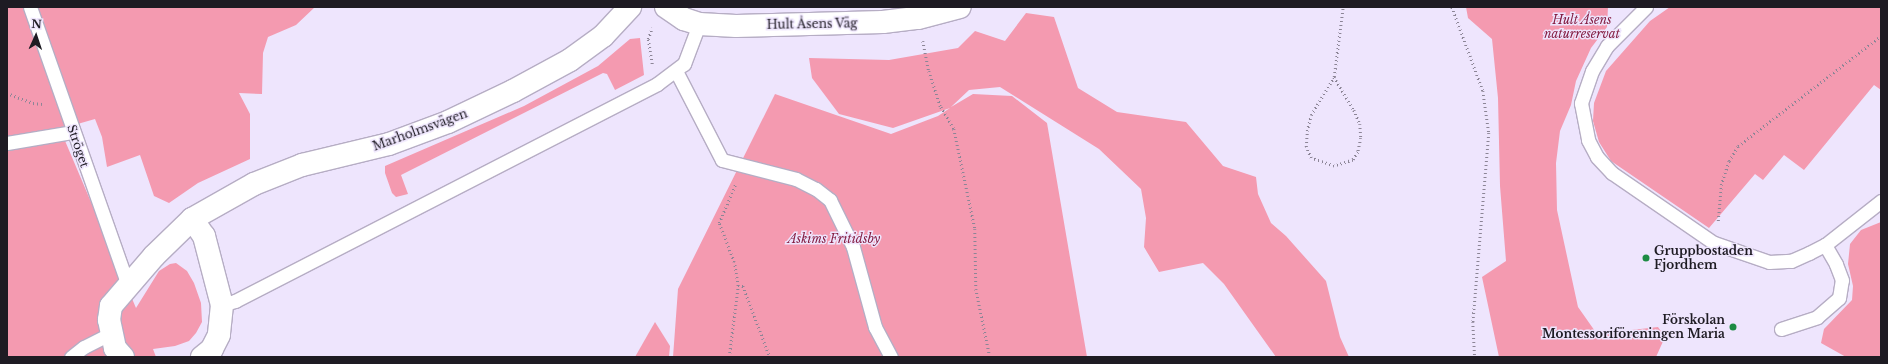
<!DOCTYPE html>
<html>
<head>
<meta charset="utf-8">
<style>
	body { margin:0 }
	#map { position:relative; width:1888px; height:364px; overflow:hidden; background:#eee5fd; font-family:"Libre Baskerville",serif }
	div>[style] { position:absolute }
	[style*='--x'] { left:calc(var(--x)*1px); top:calc(var(--y)*1px); width:calc(var(--w)*1px); rotate:calc(var(--a)*1deg) }
	.green>* { inset:0; background:#f49ab0 }
	.path>* { height:2.5px; margin-top:-1.25px; transform-origin:0; background:repeating-linear-gradient(90deg,#8c8596 0 1px,transparent 0 4px) }
	.roads { filter:drop-shadow(1px 0 #b6adc4) drop-shadow(-1px 0 #b6adc4) drop-shadow(0 1px #b6adc4) drop-shadow(0 -1px #b6adc4) }
	.service>* { height:13px; margin:-6.5px; padding:0 6.5px; transform-origin:6.5px; border-radius:6.5px; background:#fff }
	.minor>* { height:22px; margin:-11px; padding:0 11px; transform-origin:11px; border-radius:11px; background:#fff }
	.dots>* { width:11px; height:11px; translate:-50% -50%; box-sizing:border-box; border:2px solid #eee5fd; border-radius:50% }
	span { translate:-50% -50%; white-space:nowrap; text-align:center; line-height:1.15; -webkit-text-stroke:3px #eee5fd; paint-order:stroke }
	.park-label { font-size:12px; color:#851e43; font-style:italic }
	.street-label { font-size:12px; color:#1e1b23 }
	.poi-label { font-size:12px; color:#1e1b23; font-weight:700 }
	.left { translate:0 -50%; text-align:left }
	.right { translate:-100% -50%; text-align:right }
	.frame { position:absolute; inset:0; border:8px solid #1e1b23; pointer-events:none }
	.north { position:absolute; left:16px; top:16px; width:40px; height:40px; -webkit-text-stroke:3px #eee5fd; paint-order:stroke; rotate:3deg; font-size:11px; font-weight:700; line-height:16px; text-align:center; color:#1e1b23 }
	.north::after { content:''; display:block; margin:auto; width:14px; height:18px; background:#1e1b23; clip-path:polygon(50% 0,100% 100%,50% 72%,0 100%) }
</style>
</head>
<body>
<div id="map">
	<div class="green">
		<i style="clip-path:polygon(7px 7px,315px 7px,296px 25px,268px 37px,263px 53px,262px 94px,239px 93px,250px 114px,250px 159px,198px 183px,169px 203px,154px 196px,140px 155px,107px 167px,102px 137px,95px 119px,60px 129px,136px 308px,159px 271px,170px 264px,176px 263px,187px 271px,194px 283px,201px 303px,202px 322px,196px 333px,189px 341px,175px 346px,153px 349px,156px 357px,7px 357px)"></i>
		<i style="clip-path:polygon(1466px 7px,1608px 7px,1607px 27px,1591px 48px,1576px 81px,1571px 105px,1560px 131px,1556px 163px,1557px 210px,1578px 307px,1597px 334px,1658px 327px,1665px 337px,1656px 357px,1499px 357px,1482px 277px,1506px 261px,1500px 186px,1498px 98px,1492px 39px,1468px 18px)"></i>
		<i style="clip-path:polygon(1670px 7px,1881px 7px,1881px 90px,1874px 85px,1804px 170px,1784px 155px,1763px 180px,1755px 174px,1709px 228px,1611px 161px,1599px 142px,1593px 121px,1594px 103px,1606px 71px,1650px 21px)"></i>
		<i style="clip-path:polygon(1026px 13px,1054px 17px,1078px 88px,1117px 112px,1186px 122px,1223px 166px,1256px 177px,1258px 194px,1271px 223px,1286px 236px,1326px 281px,1340px 337px,1349px 357px,1276px 357px,1224px 284px,1203px 263px,1159px 272px,1144px 247px,1146px 218px,1141px 189px,1099px 149px,1000px 87px,969px 90px,951px 107px,973px 94px,1012px 96px,1047px 123px,1087px 357px,673px 357px,678px 289px,775px 94px,891px 134px,938px 116px,950px 108px,893px 128px,839px 114px,812px 78px,809px 58px,889px 60px,958px 48px,975px 31px,1005px 41px)"></i>
		<i style="clip-path:polygon(640px 38px,644px 75px,615px 90px,607px 74px,603px 73px,401px 175px,408px 194px,396px 197px,392px 193px,385px 173px,385px 166px,524px 106px,598px 66px,630px 39px)"></i>
		<i style="clip-path:polygon(1881px 222px,1881px 357px,1846px 357px,1821px 343px,1824px 329px,1852px 300px,1853px 286px,1848px 264px,1850px 244px,1861px 230px)"></i>
		<i style="clip-path:polygon(655px 322px,670px 346px,669px 357px,635px 357px)"></i>
	</div>
	<div class="path">
		<i style="--x:1452;--y:7;--w:90;--a:69.7"></i>
		<i style="--x:1483;--y:91;--w:42;--a:81.9"></i>
		<i style="--x:1489;--y:133;--w:190;--a:94.8"></i>
		<i style="--x:1473;--y:322;--w:35;--a:87"></i>
		<i style="--x:923;--y:41;--w:31;--a:79"></i>
		<i style="--x:929;--y:71;--w:38;--a:72"></i>
		<i style="--x:941;--y:107;--w:26;--a:59"></i>
		<i style="--x:954;--y:129;--w:102;--a:78.1"></i>
		<i style="--x:975;--y:229;--w:60;--a:89"></i>
		<i style="--x:976;--y:289;--w:69;--a:78.4"></i>
		<i style="--x:652;--y:64;--w:25;--a:-99"></i>
		<i style="--x:648;--y:39;--w:12;--a:-70"></i>
		<i style="--x:1334;--y:77;--w:39;--a:59"></i>
		<i style="--x:1354;--y:110;--w:15;--a:67"></i>
		<i style="--x:1360;--y:124;--w:14;--a:86"></i>
		<i style="--x:1361;--y:138;--w:14;--a:102"></i>
		<i style="--x:1358;--y:152;--w:9;--a:122"></i>
		<i style="--x:1353;--y:160;--w:20;--a:162"></i>
		<i style="--x:1334;--y:166;--w:24;--a:-161"></i>
		<i style="--x:1311;--y:158;--w:12;--a:-114"></i>
		<i style="--x:1306;--y:147;--w:16;--a:-86"></i>
		<i style="--x:1307;--y:131;--w:16;--a:-76"></i>
		<i style="--x:1311;--y:115;--w:44;--a:-58.8"></i>
		<i style="--x:1334;--y:77;--w:71;--a:-82.7"></i>
		<i style="--x:7;--y:93;--w:28;--a:21"></i>
		<i style="--x:33;--y:103;--w:9;--a:6"></i>
		<i style="--x:1718;--y:221;--w:36;--a:-85"></i>
		<i style="--x:1721;--y:185;--w:25;--a:-72"></i>
		<i style="--x:1729;--y:161;--w:17;--a:-59"></i>
		<i style="--x:1738;--y:146;--w:180;--a:-37.6"></i>
		<i style="--x:738;--y:286;--w:5;--a:0"></i>
		<i style="--x:743;--y:286;--w:76;--a:69.2"></i>
		<i style="--x:729;--y:357;--w:72;--a:-82.8"></i>
		<i style="--x:738;--y:286;--w:24;--a:-99"></i>
		<i style="--x:734;--y:262;--w:42;--a:-111"></i>
		<i style="--x:719;--y:223;--w:43;--a:-67"></i>
	</div>
	<div class="roads">
		<div class="service">
			<i style="--x:30;--y:7;--w:295;--a:70.6"></i>
			<i style="--x:1646;--y:7;--w:55;--a:135"></i>
			<i style="--x:1607;--y:46;--w:29;--a:121"></i>
			<i style="--x:1592;--y:71;--w:34;--a:109"></i>
			<i style="--x:1581;--y:103;--w:38;--a:79"></i>
			<i style="--x:1588;--y:140;--w:19;--a:62"></i>
			<i style="--x:1597;--y:157;--w:22;--a:47"></i>
			<i style="--x:1612;--y:173;--w:124;--a:34.5"></i>
			<i style="--x:1714;--y:243;--w:58;--a:19.1"></i>
			<i style="--x:1769;--y:262;--w:22;--a:-3"></i>
			<i style="--x:1791;--y:261;--w:20;--a:-24"></i>
			<i style="--x:1809;--y:253;--w:18;--a:-27"></i>
			<i style="--x:1825;--y:245;--w:71;--a:-38.2"></i>
			<i style="--x:676;--y:71;--w:100;--a:62.7"></i>
			<i style="--x:722;--y:160;--w:76;--a:14.4"></i>
			<i style="--x:796;--y:179;--w:22;--a:27"></i>
			<i style="--x:816;--y:189;--w:18;--a:38"></i>
			<i style="--x:830;--y:200;--w:52;--a:63.9"></i>
			<i style="--x:853;--y:247;--w:83;--a:74.6"></i>
			<i style="--x:875;--y:327;--w:34;--a:62"></i>
			<i style="--x:7;--y:143;--w:67;--a:-9.5"></i>
			<i style="--x:222;--y:305;--w:14;--a:-17"></i>
			<i style="--x:235;--y:301;--w:475;--a:-27.2"></i>
			<i style="--x:657;--y:84;--w:34;--a:-37"></i>
			<i style="--x:684;--y:64;--w:43;--a:-69.4"></i>
			<i style="--x:1781;--y:329;--w:38;--a:-18"></i>
			<i style="--x:1817;--y:317;--w:29;--a:-41"></i>
			<i style="--x:1839;--y:298;--w:18;--a:-81"></i>
			<i style="--x:1842;--y:280;--w:17;--a:-111"></i>
			<i style="--x:1836;--y:264;--w:22;--a:-120"></i>
			<i style="--x:71;--y:357;--w:16;--a:-38"></i>
			<i style="--x:84;--y:347;--w:31;--a:-27"></i>
		</div>
		<div class="minor">
			<i style="--x:666;--y:7;--w:22;--a:34"></i>
			<i style="--x:684;--y:19;--w:16;--a:18"></i>
			<i style="--x:699;--y:24;--w:37;--a:3"></i>
			<i style="--x:736;--y:26;--w:147;--a:-1.6"></i>
			<i style="--x:883;--y:22;--w:35;--a:-7"></i>
			<i style="--x:918;--y:18;--w:43;--a:-14.7"></i>
			<i style="--x:192;--y:219;--w:21;--a:55"></i>
			<i style="--x:204;--y:236;--w:71;--a:75.4"></i>
			<i style="--x:222;--y:305;--w:30;--a:96"></i>
			<i style="--x:219;--y:335;--w:16;--a:117"></i>
			<i style="--x:212;--y:349;--w:13;--a:141"></i>
			<i style="--x:123;--y:357;--w:12;--a:-132"></i>
			<i style="--x:115;--y:348;--w:29;--a:-102"></i>
			<i style="--x:109;--y:320;--w:14;--a:-82"></i>
			<i style="--x:111;--y:306;--w:66;--a:-49.3"></i>
			<i style="--x:154;--y:256;--w:53;--a:-44.2"></i>
			<i style="--x:192;--y:219;--w:71;--a:-29.4"></i>
			<i style="--x:254;--y:184;--w:52;--a:-21.6"></i>
			<i style="--x:302;--y:165;--w:89;--a:-13.6"></i>
			<i style="--x:389;--y:144;--w:63;--a:-20.4"></i>
			<i style="--x:448;--y:122;--w:72;--a:-25.5"></i>
			<i style="--x:513;--y:91;--w:65;--a:-28.5"></i>
			<i style="--x:570;--y:60;--w:41;--a:-36"></i>
			<i style="--x:603;--y:36;--w:40;--a:-47"></i>
		</div>
	</div>
	<div class="dots">
		<i style="left:1646px;top:258px;background:#1d8b43"></i>
		<i style="left:1733px;top:327px;background:#1d8b43"></i>
	</div>
	<div class="park-label">
		<span style="left:1582px;top:27px">Hult Åsens<br>naturreservat</span>
		<span style="left:834px;top:239px">Askims Fritidsby</span>
	</div>
	<div class="street-label">
		<span style="left:812px;top:24px;rotate:-1deg">Hult Åsens Väg</span>
		<span style="left:420px;top:130px;rotate:-20deg">Marholmsvägen</span>
		<span style="left:78px;top:146px;rotate:71deg">Ströget</span>
	</div>
	<div class="poi-label">
		<span class="left" style="left:1654px;top:258px">Gruppbostaden<br>Fjordhem</span>
		<span class="right" style="left:1725px;top:327px">Förskolan<br>Montessoriföreningen Maria</span>
	</div>
	<div class="frame"></div>
	<div class="north">N</div>
</div>
</body>
</html>
